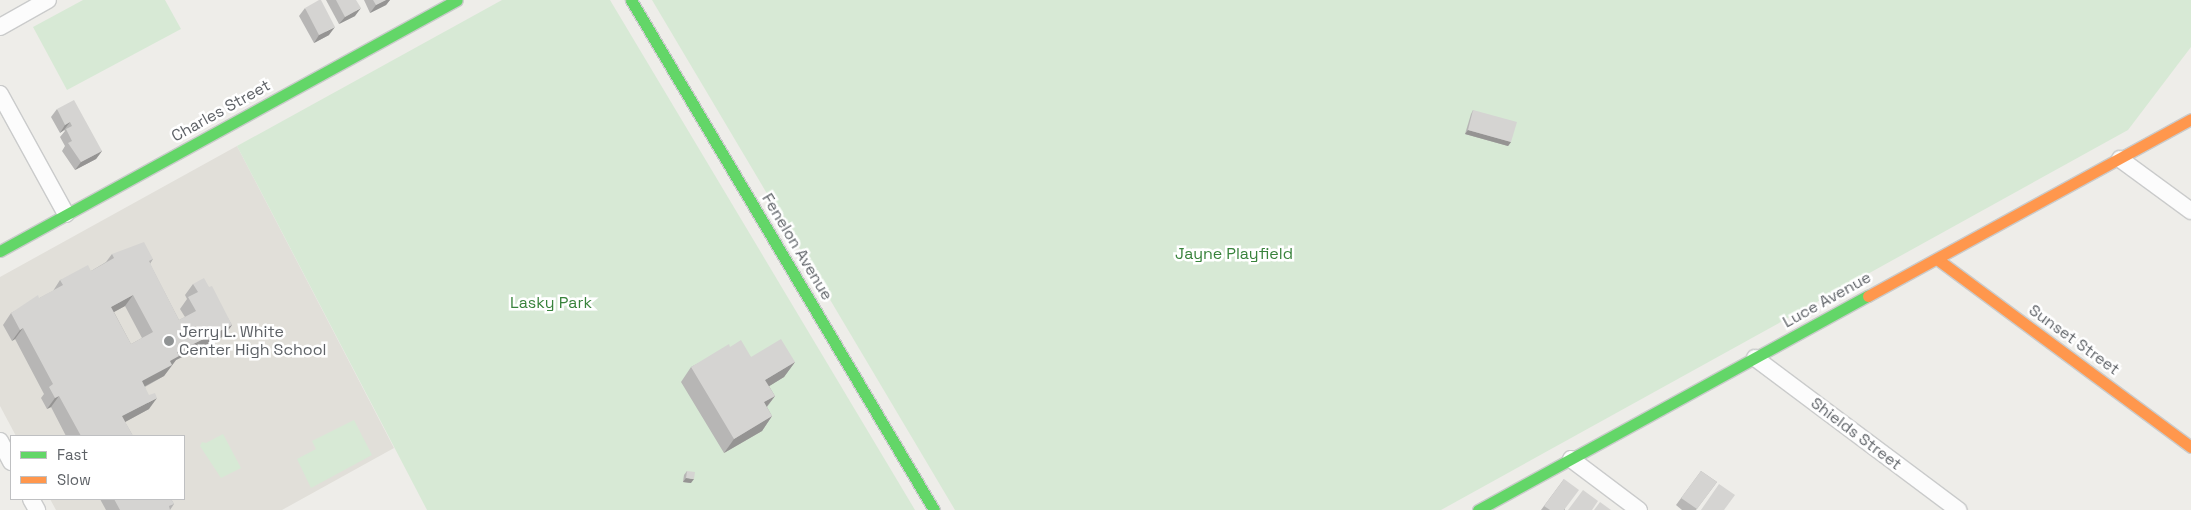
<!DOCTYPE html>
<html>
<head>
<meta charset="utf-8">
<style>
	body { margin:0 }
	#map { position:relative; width:2191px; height:510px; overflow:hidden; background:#eeede9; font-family:"Space Grotesk",sans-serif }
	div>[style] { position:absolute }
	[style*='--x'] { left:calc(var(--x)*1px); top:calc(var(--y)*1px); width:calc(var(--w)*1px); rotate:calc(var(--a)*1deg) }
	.education>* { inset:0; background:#e1dfd9 }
	.green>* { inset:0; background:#d7e9d5 }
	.roads { filter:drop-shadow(1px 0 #cacbcb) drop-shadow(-1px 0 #cacbcb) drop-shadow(0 1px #cacbcb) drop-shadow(0 -1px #cacbcb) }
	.street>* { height:16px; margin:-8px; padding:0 8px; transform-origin:8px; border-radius:8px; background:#fcfcfc }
	.fast>* { height:11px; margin:-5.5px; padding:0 5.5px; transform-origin:5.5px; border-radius:5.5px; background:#63d668 }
	.slow>* { height:11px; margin:-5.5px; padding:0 5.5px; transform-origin:5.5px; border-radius:5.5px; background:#ff974d }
	.wall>* { inset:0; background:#b7b6b5 }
	.shaded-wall>* { inset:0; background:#959493 }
	.building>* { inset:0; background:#d5d4d2 }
	.dots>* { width:14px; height:14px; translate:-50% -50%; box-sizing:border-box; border:2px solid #fff; border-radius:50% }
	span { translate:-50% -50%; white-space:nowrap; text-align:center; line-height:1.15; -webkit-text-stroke:5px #fff; paint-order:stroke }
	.street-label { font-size:16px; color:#5e6267 }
	.park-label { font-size:16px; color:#39833c }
	.poi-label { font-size:16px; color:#5e6267 }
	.left { translate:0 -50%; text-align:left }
	.legend { position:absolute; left:10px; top:435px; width:175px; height:65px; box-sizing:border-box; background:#fff; border:1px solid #bfc0c2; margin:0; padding:6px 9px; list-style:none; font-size:15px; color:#5e6267 }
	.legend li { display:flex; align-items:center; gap:10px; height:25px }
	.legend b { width:25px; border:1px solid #bfc0c2 }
</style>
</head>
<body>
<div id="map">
	<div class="education">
		<i style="clip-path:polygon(237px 146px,394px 448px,282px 510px,56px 510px,50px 499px,184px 499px,184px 436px,16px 436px,0 406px,0 277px)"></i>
	</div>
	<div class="green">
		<i style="clip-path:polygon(83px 0,165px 0,181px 29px,67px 90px,33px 27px)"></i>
		<i style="clip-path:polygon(502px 0,610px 0,915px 510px,427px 510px,237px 146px)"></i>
		<i style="clip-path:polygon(652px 0,2191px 0,2191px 47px,2128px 130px,1441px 510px,955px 510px)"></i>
		<i style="clip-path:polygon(354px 420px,372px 455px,311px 488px,297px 459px,316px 449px,312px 441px)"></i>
		<i style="clip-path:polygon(223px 434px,241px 468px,221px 478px,200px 446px,202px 442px,206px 443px)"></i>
	</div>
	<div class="roads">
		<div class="street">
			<i style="--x:0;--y:27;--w:55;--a:-29.4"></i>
			<i style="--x:0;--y:94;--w:137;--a:61.2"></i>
			<i style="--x:2120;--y:159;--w:88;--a:36.2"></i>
			<i style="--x:1755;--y:358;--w:254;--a:36.8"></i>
			<i style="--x:0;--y:441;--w:24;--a:62"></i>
			<i style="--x:1571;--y:459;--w:85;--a:36.9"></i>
			<i style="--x:31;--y:499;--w:13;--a:61"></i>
		</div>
		<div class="fast">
			<i style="--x:631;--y:0;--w:593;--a:59.28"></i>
			<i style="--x:0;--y:251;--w:521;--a:-28.78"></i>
			<i style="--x:1478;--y:510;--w:445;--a:-28.8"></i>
		</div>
		<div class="slow">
			<i style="--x:1937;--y:259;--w:316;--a:36.5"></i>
			<i style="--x:1868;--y:296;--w:368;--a:-28.7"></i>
		</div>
	</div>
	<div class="wall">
		<i style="clip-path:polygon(326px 0,356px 0,355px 16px,339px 24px)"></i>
		<i style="clip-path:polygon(364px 0,390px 0,386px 5px,370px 13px)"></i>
		<i style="clip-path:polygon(305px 8px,329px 35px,314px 43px,299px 16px)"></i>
		<i style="clip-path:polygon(57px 109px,102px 151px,96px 159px,75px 170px,62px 151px,65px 146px,60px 137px,65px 131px,64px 130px,60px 133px,51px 117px)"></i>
		<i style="clip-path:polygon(1473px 110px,1511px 142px,1508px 146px,1465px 134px,1471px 114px)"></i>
		<i style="clip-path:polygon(evenodd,112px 254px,153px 259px,150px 264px,179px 320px,185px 317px,180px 309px,187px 299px,185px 295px,193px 284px,209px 287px,232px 325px,224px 336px,176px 360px,164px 376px,145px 387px,149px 409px,125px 422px,133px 436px,66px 436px,51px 407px,47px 409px,41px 398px,44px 394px,15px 339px,12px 341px,3px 325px,11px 313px,53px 291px,60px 280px,91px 271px,106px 262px,112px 254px,125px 306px,142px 338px,131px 344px,114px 312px,125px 306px)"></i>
		<i style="clip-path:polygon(730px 347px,751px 357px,795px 362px,784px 377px,769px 386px,775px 396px,767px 407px,772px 416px,762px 431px,724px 453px,681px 382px,691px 367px)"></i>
		<i style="clip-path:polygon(687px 471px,691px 483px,683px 482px,684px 475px)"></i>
		<i style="clip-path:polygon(1701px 471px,1717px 482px,1696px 510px,1682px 510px,1676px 505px)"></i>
		<i style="clip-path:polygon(1564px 479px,1565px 510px,1541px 510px)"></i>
		<i style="clip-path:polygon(100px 499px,171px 499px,174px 504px,170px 510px,106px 510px)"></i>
	</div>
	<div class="shaded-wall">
		<i style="clip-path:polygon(386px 0,390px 0,386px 5px,370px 13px,376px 5px)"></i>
		<i style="clip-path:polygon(361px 8px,355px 16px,339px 24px,345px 17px)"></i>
		<i style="clip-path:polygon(335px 27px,329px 35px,314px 43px,319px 35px)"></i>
		<i style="clip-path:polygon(70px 122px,64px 130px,60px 133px,65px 125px)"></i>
		<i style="clip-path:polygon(1468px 130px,1511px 142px,1508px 146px,1465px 134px)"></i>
		<i style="clip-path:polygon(102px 151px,96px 159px,75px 170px,81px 162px)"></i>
		<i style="clip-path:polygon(133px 295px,125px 306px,103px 318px,111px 307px)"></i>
		<i style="clip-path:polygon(232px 325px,224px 336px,176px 360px,164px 376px,134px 392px,142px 381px,177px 352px)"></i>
		<i style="clip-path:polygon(23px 328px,15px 339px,12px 341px,20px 330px)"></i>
		<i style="clip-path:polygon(795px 362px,784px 377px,755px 395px,765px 380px)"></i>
		<i style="clip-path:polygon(59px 396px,51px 407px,47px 409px,55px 398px)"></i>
		<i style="clip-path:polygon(775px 396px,764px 410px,764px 402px)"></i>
		<i style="clip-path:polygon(157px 398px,149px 409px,114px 428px,122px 416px)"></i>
		<i style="clip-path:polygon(772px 416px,762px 431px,724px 453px,734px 439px)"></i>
		<i style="clip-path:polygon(686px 478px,694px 479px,691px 483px,683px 482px)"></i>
	</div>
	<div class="building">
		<i style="clip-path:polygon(319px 0,321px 0,335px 27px,319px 35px,305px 8px)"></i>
		<i style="clip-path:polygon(336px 0,356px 0,361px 8px,345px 17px)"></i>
		<i style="clip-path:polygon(373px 0,386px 0,376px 5px)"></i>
		<i style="clip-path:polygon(74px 100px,102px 151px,81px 162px,68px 143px,72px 141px,66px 129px,72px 126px,70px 122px,65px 125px,57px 109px)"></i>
		<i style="clip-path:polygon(1473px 110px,1517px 122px,1511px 142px,1468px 130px)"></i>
		<i style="clip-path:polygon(evenodd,144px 242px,153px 259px,149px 261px,179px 320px,196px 311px,188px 297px,198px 292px,193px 284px,204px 278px,209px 287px,212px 286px,232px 325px,177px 352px,179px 356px,170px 361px,172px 365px,142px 381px,149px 395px,155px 393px,157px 398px,122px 416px,133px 436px,81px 436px,59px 396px,55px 398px,49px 387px,53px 384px,23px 328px,20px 330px,11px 313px,38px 295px,39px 298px,63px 285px,60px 280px,88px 265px,91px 271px,114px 258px,112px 254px,144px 242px,133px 295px,153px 332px,131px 344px,111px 307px,133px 295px)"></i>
		<i style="clip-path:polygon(781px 339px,795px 362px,765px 380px,775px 396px,764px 402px,772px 416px,734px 439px,691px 367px,729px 344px,730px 347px,741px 340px,751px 357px)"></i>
		<i style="clip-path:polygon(687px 471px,695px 472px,694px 479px,686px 478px)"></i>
		<i style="clip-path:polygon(1701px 471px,1717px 482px,1697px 509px,1681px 498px)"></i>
		<i style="clip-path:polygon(1564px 479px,1579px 490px,1564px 510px,1550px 510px,1544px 506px)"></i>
		<i style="clip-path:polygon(1719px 484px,1735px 495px,1724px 510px,1701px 510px)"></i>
		<i style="clip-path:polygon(1583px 490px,1598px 501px,1592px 510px,1568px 510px)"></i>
		<i style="clip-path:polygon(114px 499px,171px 499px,174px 504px,169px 506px,170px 510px,120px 510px)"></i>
		<i style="clip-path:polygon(1600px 502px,1611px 510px,1594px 510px)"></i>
	</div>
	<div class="dots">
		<i style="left:169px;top:341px;background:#909394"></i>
	</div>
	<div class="street-label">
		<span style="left:221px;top:111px;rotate:-29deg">Charles Street</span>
		<span style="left:797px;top:247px;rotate:59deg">Fenelon Avenue</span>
		<span style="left:1827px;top:300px;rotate:-29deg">Luce Avenue</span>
		<span style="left:2074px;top:340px;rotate:36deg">Sunset Street</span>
		<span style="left:1856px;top:434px;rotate:37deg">Shields Street</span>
	</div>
	<div class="park-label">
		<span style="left:1234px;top:254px">Jayne Playfield</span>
		<span style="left:551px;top:303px">Lasky Park</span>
	</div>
	<div class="poi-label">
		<span class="left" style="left:179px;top:341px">Jerry L. White<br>Center High School</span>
	</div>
	<ul class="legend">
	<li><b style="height:6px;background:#63d668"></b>Fast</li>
	<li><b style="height:6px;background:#ff974d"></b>Slow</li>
	</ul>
</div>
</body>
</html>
